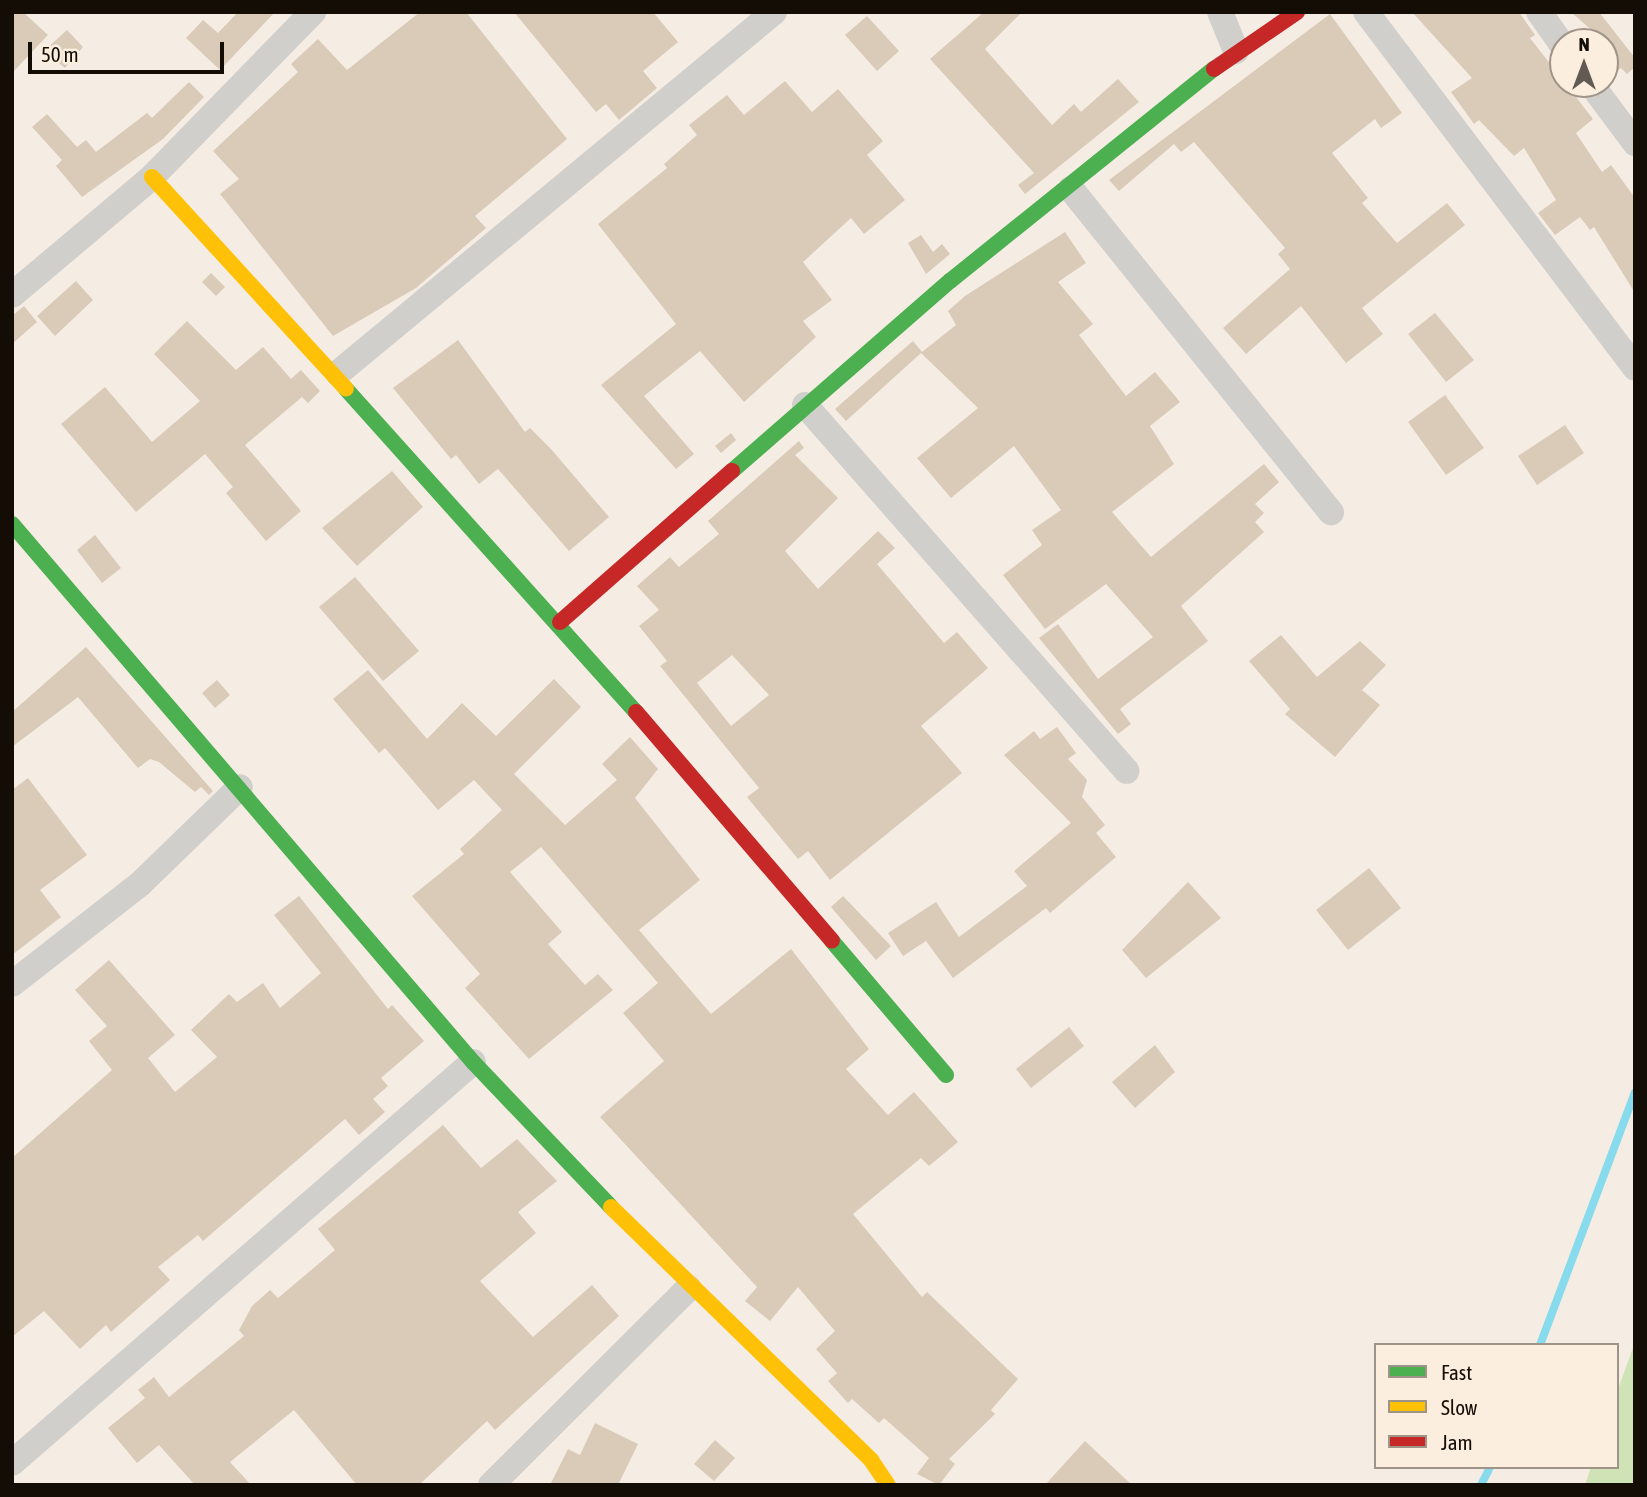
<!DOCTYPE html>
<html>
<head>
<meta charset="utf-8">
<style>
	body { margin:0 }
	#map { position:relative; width:1647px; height:1497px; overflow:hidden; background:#f5ede4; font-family:"Asap Condensed",sans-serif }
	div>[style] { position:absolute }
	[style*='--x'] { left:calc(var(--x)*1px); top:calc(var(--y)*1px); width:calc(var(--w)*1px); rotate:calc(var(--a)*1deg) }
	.green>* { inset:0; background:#d0e3b6 }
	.stream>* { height:8px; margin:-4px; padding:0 4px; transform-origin:4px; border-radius:4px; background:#88dbec }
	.building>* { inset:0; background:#dacab8 }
	.street>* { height:26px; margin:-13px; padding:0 13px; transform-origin:13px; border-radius:13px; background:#d1cfcc }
	.fast>* { height:16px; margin:-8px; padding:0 8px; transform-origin:8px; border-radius:8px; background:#4caf50 }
	.slow>* { height:16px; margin:-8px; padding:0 8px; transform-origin:8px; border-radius:8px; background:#ffc107 }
	.jam>* { height:16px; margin:-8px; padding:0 8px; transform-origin:8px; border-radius:8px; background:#c62828 }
	span { translate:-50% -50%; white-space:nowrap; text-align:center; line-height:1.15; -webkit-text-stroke:5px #fbeede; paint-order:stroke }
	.frame { position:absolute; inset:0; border:14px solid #140d05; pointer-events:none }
	.legend { position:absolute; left:1374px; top:1343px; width:245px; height:126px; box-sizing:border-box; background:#fbeede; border:2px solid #9f9487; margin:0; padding:9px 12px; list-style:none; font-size:21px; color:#140d05 }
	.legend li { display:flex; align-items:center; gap:14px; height:35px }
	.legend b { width:35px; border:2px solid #9f9487 }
	.north { position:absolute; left:1549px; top:28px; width:70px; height:70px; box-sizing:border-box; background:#fbeede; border:2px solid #9f9487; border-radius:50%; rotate:0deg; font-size:19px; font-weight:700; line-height:28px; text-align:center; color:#140d05 }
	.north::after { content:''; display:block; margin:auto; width:24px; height:32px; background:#635b53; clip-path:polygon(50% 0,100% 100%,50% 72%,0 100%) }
	.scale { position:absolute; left:28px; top:42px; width:196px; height:32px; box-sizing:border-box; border:4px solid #140d05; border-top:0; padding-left:9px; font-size:21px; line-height:24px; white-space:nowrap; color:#140d05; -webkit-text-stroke:5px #fbeede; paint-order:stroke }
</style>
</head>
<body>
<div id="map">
	<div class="green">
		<i style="clip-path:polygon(1635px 1342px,1635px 1485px,1585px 1485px,1591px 1467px,1617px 1467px,1617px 1392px)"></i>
	</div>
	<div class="stream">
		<i style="--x:1540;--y:1345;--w:270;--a:-69.4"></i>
		<i style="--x:1481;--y:1485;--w:20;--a:-63"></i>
	</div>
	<div class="building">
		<i style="clip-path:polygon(12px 12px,23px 12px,48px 35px,12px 73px)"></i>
		<i style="clip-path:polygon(238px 12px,275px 12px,220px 70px,186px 38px,203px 20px,218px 33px)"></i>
		<i style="clip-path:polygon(420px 12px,466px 12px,567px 139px,475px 216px,486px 228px,416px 288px,333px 336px,220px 194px,239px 179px,213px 151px,298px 72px,291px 64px,318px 39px,347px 70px)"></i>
		<i style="clip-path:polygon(514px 12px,653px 12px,678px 42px,643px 71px,657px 88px,619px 120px,606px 104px,596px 112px)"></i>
		<i style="clip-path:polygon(984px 12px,1022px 12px,985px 49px,1052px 125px,1074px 104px,1081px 112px,1118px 79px,1139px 102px,1025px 194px,1018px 185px,1034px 173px,930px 59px)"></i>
		<i style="clip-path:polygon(1412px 12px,1519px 12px,1535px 35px,1530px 38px,1593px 119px,1576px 133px,1602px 172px,1611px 165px,1635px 198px,1635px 293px,1594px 227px,1590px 230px,1580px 217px,1555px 235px,1538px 213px,1556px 200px,1524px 148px,1514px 156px,1479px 120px,1474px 124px,1451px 92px,1472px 78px)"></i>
		<i style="clip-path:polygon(1571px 12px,1599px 12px,1635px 58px,1635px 67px,1627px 74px,1621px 68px,1607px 79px,1605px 42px)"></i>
		<i style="clip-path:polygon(1330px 14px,1402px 113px,1381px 128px,1375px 119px,1332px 153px,1368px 198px,1362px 203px,1397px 243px,1447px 203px,1465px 225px,1362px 308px,1383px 334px,1346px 363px,1301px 306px,1246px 354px,1223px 328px,1290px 269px,1278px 254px,1285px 248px,1194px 142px,1181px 152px,1174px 144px,1119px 191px,1109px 180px)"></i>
		<i style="clip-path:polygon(867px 16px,899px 51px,877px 71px,845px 35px)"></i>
		<i style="clip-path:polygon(67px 30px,83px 47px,65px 68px,44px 51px)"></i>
		<i style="clip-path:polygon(785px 81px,812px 112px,838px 89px,883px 141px,867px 155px,905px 200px,864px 234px,851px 218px,803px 262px,832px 300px,803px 321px,816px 337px,744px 402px,700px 351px,644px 396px,694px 454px,676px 469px,601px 385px,676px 324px,598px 224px,667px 168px,664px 164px,697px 135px,689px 125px,727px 95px,744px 115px)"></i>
		<i style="clip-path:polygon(189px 82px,204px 97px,163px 139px,82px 197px,56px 166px,62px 160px,32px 127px,47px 114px,77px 147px,86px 140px,96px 152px,147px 113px,152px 118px)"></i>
		<i style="clip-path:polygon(1065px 232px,1086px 263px,1058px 282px,1093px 324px,1079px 335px,1126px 396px,1155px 372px,1180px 402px,1150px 426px,1174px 464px,1112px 512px,1151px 557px,1264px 464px,1279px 482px,1255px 504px,1264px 513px,1255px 522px,1264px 532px,1181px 606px,1208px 641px,1120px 709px,1131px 724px,1118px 734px,1039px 638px,1058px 624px,1098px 679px,1153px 637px,1106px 584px,1045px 629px,1003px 575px,1042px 545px,1032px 530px,1061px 510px,1014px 446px,951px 498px,917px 458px,978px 408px,921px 353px,846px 421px,835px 409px,913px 341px,922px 352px,956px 325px,948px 311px,965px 296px)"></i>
		<i style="clip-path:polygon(921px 235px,933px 252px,942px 244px,950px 254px,926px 274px,908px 243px)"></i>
		<i style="clip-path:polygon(211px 273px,225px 287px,216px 296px,202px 282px)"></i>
		<i style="clip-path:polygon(76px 281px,93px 300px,55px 336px,37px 316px)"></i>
		<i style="clip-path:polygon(24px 306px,37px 322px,12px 344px,12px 316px)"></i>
		<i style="clip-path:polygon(1435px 313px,1474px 360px,1446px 382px,1408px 334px)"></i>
		<i style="clip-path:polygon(187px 321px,236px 370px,263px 347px,291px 379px,301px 370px,320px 391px,308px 403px,302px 397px,245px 445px,301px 511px,266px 541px,226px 493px,233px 487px,205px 454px,136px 512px,61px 424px,105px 387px,152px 442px,200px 401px,154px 354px)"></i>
		<i style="clip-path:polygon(458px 340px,525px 432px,530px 428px,551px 449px,609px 517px,569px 551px,498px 469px,479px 484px,456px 455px,451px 459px,393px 388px)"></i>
		<i style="clip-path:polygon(1445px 395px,1484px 448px,1446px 475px,1408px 422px)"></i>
		<i style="clip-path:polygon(1565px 425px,1584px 453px,1537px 485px,1518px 456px)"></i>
		<i style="clip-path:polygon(731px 433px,736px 440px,721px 453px,715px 446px)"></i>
		<i style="clip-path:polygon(evenodd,799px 441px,804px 448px,795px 455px,838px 498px,785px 551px,818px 589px,878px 531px,895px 548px,877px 564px,944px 643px,957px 632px,988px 668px,921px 726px,962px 773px,830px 880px,808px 851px,798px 859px,747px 797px,759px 788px,660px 666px,667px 661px,639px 626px,659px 610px,637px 586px,670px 557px,679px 567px,719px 534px,708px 521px,799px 441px,732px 655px,769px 695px,731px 726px,697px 683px,732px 655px)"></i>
		<i style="clip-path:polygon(392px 471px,423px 507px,357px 566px,322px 528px)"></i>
		<i style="clip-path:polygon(95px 535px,121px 568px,102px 583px,77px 550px)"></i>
		<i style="clip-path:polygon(355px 577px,419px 651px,383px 681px,319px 607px)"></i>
		<i style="clip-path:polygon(1281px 635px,1317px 677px,1360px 641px,1386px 665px,1362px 690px,1380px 705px,1335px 757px,1285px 714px,1290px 709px,1249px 661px)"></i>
		<i style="clip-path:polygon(86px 647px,213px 791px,209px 795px,201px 787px,195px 792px,159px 762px,150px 759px,138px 768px,78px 697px,12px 747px,12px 712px)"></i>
		<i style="clip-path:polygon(368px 670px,427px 739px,462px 703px,496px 736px,554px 679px,581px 707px,514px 774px,565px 825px,617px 780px,602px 764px,630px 737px,658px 769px,635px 798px,700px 880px,639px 930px,711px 1014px,791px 949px,869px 1049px,846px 1069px,888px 1115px,914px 1092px,958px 1142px,929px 1166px,921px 1158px,853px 1214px,922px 1297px,927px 1292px,1018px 1379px,991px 1410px,995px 1414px,949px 1459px,955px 1464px,939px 1485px,917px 1474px,929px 1458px,884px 1418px,879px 1423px,852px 1399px,848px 1403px,828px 1381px,837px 1373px,816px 1349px,835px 1331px,798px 1287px,770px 1321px,745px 1301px,757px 1287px,600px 1117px,664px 1061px,623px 1013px,658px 983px,541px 847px,510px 872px,562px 932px,548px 944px,585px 985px,598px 974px,613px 990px,529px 1059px,465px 988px,480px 974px,412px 896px,464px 854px,460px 849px,502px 810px,474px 780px,438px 810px,385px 748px,379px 753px,333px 699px)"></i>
		<i style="clip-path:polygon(217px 680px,230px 695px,215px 708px,202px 693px)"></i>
		<i style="clip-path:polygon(1057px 727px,1076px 753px,1068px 759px,1087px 780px,1082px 797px,1105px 825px,1096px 833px,1116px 857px,1050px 913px,1046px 908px,953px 978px,926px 941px,903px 956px,888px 933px,936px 902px,959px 937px,1027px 886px,1014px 871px,1071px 823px,1004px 755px,1034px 731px,1040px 739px)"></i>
		<i style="clip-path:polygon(28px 778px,87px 855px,40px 890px,61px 917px,12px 955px,12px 790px)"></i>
		<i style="clip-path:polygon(1369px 868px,1401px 908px,1348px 950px,1316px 910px)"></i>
		<i style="clip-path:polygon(1188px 882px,1221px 918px,1146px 978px,1122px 950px)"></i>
		<i style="clip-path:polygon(299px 896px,388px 1009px,392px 1005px,424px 1041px,381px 1078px,388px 1086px,373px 1099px,385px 1112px,359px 1135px,345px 1119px,203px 1241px,198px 1235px,158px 1267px,170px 1280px,111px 1332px,106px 1325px,80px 1349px,44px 1311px,12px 1337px,12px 1158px,112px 1070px,89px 1041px,107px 1026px,75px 990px,109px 960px,175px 1035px,148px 1058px,175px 1092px,217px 1057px,191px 1030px,229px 994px,237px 1002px,263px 983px,280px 1008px,321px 973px,274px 915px)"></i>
		<i style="clip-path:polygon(843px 896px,891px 946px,876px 960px,831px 907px)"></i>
		<i style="clip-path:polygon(1069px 1027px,1084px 1046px,1031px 1088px,1016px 1069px)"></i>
		<i style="clip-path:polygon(1155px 1045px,1175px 1072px,1135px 1108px,1112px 1082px)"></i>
		<i style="clip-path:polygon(443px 1125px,481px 1168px,517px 1139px,557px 1181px,518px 1212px,536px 1233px,480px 1281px,533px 1337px,592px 1285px,619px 1316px,495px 1430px,487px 1421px,419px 1485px,357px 1485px,294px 1410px,230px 1462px,251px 1485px,195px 1485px,159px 1445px,137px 1463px,108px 1428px,145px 1398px,138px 1390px,154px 1377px,169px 1397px,244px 1336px,239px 1330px,252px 1306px,270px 1290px,278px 1298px,335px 1250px,318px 1229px)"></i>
		<i style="clip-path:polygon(595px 1423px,638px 1444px,618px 1485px,550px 1485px,568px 1449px,580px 1455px)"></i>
		<i style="clip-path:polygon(715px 1440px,735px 1458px,714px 1481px,694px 1464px)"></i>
		<i style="clip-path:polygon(1085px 1441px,1132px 1485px,1045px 1485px)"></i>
	</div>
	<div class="street">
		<i style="--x:1220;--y:12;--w:42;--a:67.7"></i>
		<i style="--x:1366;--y:12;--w:446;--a:52.9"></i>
		<i style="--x:1539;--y:12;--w:42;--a:54.8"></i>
		<i style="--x:1591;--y:84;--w:74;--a:53.3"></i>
		<i style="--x:1071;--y:189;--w:415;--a:51.2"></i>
		<i style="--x:12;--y:295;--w:183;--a:-40.1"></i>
		<i style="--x:152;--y:177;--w:231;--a:-45.7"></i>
		<i style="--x:338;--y:373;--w:566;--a:-39.62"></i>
		<i style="--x:805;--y:405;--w:487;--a:48.7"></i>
		<i style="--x:12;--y:984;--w:162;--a:-38"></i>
		<i style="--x:140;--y:884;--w:139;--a:-44.1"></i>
		<i style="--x:12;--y:1463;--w:611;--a:-41.02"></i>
		<i style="--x:491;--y:1485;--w:279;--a:-44.9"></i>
	</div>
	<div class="fast">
		<i style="--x:346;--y:389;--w:434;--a:48.1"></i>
		<i style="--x:732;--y:471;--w:289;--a:-41.1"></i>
		<i style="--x:950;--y:281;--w:339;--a:-38.8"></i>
		<i style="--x:12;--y:524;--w:708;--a:49.41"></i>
		<i style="--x:473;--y:1062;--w:200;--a:46.4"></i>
		<i style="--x:832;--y:941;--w:176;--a:49.6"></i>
	</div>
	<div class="slow">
		<i style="--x:152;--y:177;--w:287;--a:47.5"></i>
		<i style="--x:611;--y:1207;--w:363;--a:44.2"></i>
		<i style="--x:871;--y:1460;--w:30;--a:56"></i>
	</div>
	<div class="jam">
		<i style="--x:1214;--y:69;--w:101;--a:-34.5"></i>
		<i style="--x:560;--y:622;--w:229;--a:-41.3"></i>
		<i style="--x:636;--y:712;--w:301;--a:49.4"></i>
	</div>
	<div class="frame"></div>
	<ul class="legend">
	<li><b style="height:9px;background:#4caf50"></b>Fast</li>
	<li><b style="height:9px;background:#ffc107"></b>Slow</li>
	<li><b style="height:9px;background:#c62828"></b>Jam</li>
	</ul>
	<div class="north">N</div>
	<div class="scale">50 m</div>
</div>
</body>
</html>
